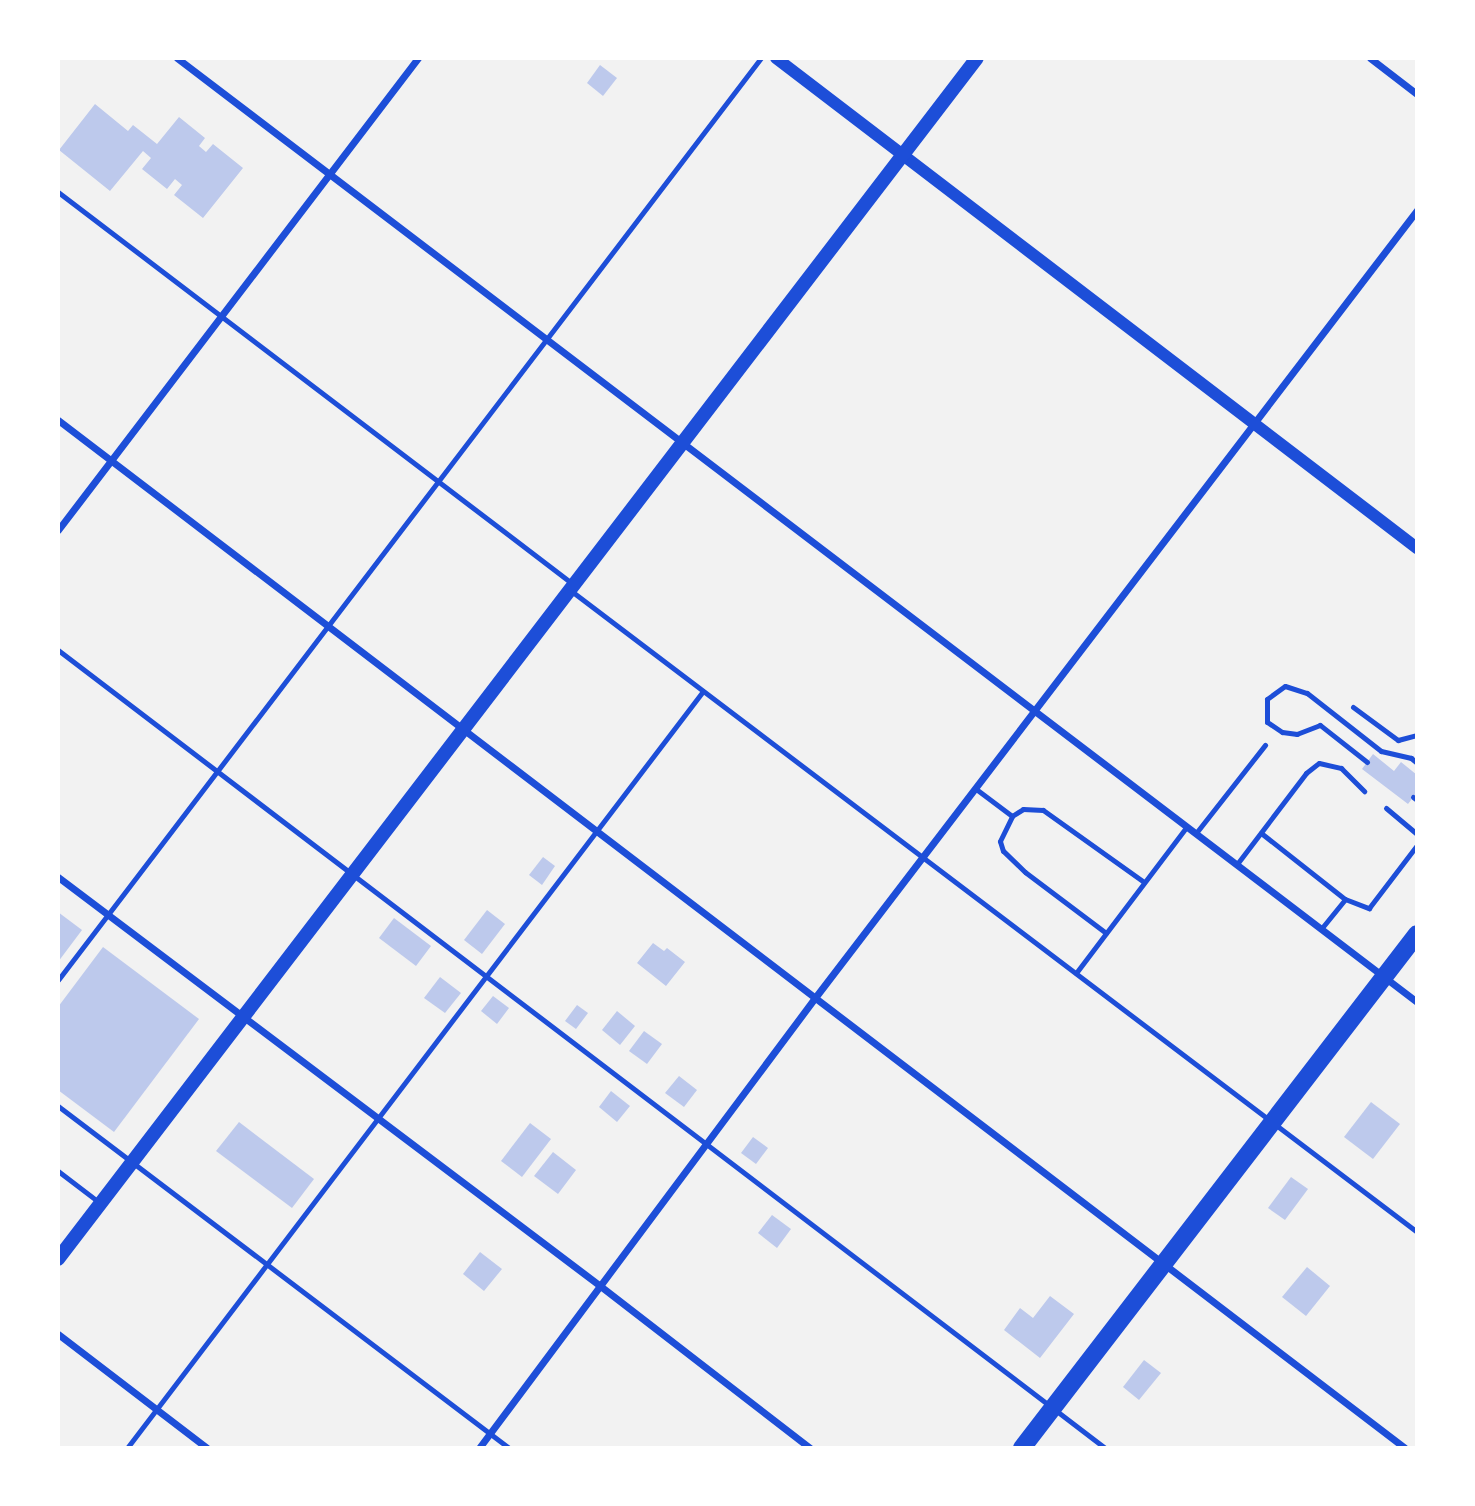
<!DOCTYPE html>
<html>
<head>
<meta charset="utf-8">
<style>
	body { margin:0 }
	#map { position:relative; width:1475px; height:1506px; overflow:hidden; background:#f2f2f2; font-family:"Source Sans 3",sans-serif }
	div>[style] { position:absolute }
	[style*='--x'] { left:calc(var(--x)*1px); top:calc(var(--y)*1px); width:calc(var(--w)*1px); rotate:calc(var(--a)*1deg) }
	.building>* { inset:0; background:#bdc9ec }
	.service>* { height:5px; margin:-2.5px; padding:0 2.5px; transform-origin:2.5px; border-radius:2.5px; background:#1d4ed8 }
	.minor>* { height:7px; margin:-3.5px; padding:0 3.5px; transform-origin:3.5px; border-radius:3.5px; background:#1d4ed8 }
	.tertiary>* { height:12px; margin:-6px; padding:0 6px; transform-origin:6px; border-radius:6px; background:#1d4ed8 }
	.secondary>* { height:14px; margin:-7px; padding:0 7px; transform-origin:7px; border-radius:7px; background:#1d4ed8 }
	.primary>* { height:18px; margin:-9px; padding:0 9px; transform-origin:9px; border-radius:9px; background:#1d4ed8 }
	span { translate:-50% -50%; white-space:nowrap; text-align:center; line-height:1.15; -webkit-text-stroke:6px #fff; paint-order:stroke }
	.frame { position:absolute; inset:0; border:60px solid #fff; pointer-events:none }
</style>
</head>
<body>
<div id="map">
	<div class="building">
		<i style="clip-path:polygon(600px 65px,617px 78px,603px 96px,587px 83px)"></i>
		<i style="clip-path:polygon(95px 104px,128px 131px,133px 125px,157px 144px,179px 117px,205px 138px,199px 146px,206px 152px,213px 144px,243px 168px,203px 218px,174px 195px,182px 185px,175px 179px,167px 189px,142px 169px,151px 158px,143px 151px,110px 191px,59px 150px)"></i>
		<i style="clip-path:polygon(1373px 754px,1394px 771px,1401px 762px,1417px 775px,1417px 792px,1408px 804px,1362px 769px)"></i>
		<i style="clip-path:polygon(543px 857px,555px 866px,542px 885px,529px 875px)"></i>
		<i style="clip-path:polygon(487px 910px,505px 924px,482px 954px,464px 940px)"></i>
		<i style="clip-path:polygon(58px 912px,82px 930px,58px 962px)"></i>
		<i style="clip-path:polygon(394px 918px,431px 946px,416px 966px,379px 938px)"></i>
		<i style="clip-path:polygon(653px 943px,664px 951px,667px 948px,685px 962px,666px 986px,637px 963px)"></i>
		<i style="clip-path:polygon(103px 947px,199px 1019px,114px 1132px,58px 1090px,58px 1007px)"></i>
		<i style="clip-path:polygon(440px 977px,461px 993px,445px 1013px,424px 998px)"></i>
		<i style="clip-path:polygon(493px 996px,509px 1008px,497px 1024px,481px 1011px)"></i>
		<i style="clip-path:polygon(577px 1005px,588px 1013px,576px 1029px,565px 1021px)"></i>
		<i style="clip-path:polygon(617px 1011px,635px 1026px,620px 1045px,602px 1030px)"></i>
		<i style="clip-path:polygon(644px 1031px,662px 1044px,647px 1064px,629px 1051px)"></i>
		<i style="clip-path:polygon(679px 1076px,697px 1090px,684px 1107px,665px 1093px)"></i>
		<i style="clip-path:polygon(611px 1091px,630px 1106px,617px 1122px,599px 1107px)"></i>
		<i style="clip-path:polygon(1371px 1102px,1400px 1124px,1373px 1159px,1344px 1137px)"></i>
		<i style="clip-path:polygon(239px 1122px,314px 1179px,292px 1208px,216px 1151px)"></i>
		<i style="clip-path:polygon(530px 1123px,551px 1139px,522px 1177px,501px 1161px)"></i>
		<i style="clip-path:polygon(753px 1137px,768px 1148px,756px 1164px,741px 1153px)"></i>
		<i style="clip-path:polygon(553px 1152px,576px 1170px,558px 1194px,534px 1176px)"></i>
		<i style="clip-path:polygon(1291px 1177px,1308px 1189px,1285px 1220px,1268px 1208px)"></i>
		<i style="clip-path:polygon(772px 1215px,791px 1229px,777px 1248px,758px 1233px)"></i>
		<i style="clip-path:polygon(480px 1252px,502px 1269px,484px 1291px,463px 1274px)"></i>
		<i style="clip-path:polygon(1307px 1267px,1330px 1286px,1306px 1316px,1282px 1297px)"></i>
		<i style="clip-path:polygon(1050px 1296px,1074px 1314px,1040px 1358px,1004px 1330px,1020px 1308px,1033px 1318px)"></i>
		<i style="clip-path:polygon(1144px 1360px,1161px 1373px,1139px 1400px,1123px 1387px)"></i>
	</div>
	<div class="service">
		<i style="--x:58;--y:192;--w:647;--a:37.28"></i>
		<i style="--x:570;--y:590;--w:1063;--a:37.16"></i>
		<i style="--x:58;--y:650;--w:1316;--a:37.31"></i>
		<i style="--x:1353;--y:707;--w:56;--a:36.3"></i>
		<i style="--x:1398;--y:740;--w:20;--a:-15"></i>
		<i style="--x:1367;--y:762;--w:60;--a:-141.8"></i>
		<i style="--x:1320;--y:725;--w:25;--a:159"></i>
		<i style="--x:1297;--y:734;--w:15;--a:-172"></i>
		<i style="--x:1282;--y:732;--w:18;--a:-146"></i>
		<i style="--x:1267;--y:722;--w:23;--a:-90"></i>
		<i style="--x:1267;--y:699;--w:22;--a:-36"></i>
		<i style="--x:1285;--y:686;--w:23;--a:18"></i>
		<i style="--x:1307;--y:693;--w:94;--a:38.1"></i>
		<i style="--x:1381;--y:751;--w:31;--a:13"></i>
		<i style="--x:1411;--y:758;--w:8;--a:40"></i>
		<i style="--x:976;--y:789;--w:45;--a:36.9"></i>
		<i style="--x:1413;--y:797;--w:5;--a:37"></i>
		<i style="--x:1386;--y:808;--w:40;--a:40"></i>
		<i style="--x:1196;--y:833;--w:112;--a:-51.9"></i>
		<i style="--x:1261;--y:833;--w:107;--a:38.2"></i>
		<i style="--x:1345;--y:899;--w:26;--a:21"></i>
		<i style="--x:1369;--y:908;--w:79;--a:-52.7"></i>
		<i style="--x:1237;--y:864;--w:114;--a:-52.8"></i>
		<i style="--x:1306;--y:773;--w:16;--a:-38"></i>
		<i style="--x:1319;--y:763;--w:23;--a:13"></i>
		<i style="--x:1341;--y:768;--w:33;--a:45"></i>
		<i style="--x:1321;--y:929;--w:38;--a:-51"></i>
		<i style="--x:1106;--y:933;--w:101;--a:-143"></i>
		<i style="--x:1025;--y:872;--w:30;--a:-136"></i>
		<i style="--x:1003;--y:851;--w:10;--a:-107"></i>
		<i style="--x:1000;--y:841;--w:28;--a:-64"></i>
		<i style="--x:1012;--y:816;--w:13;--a:-32"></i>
		<i style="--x:1023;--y:809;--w:20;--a:3"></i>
		<i style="--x:1043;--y:810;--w:124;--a:35.5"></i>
		<i style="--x:1076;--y:973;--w:184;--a:-52.9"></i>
		<i style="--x:58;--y:980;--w:1159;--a:-52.68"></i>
		<i style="--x:58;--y:1106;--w:566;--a:37.17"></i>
		<i style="--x:58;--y:1171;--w:53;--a:37.3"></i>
		<i style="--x:127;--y:1448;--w:951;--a:-52.73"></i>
	</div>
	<div class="minor">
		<i style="--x:177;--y:58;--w:1558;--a:37.28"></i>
		<i style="--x:1370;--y:58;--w:59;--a:37.5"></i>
		<i style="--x:58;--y:420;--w:1694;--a:37.35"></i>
		<i style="--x:58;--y:530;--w:594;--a:-52.67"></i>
		<i style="--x:58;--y:877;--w:678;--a:37.02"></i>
		<i style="--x:599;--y:1285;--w:267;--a:37.7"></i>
		<i style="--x:58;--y:1334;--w:188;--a:37.4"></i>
		<i style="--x:479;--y:1448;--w:560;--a:-53.27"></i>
		<i style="--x:814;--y:999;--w:993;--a:-52.61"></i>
	</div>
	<div class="tertiary">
		<i style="--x:776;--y:58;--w:807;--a:37.4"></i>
	</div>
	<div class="secondary">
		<i style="--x:58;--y:1259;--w:1512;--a:-52.58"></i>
	</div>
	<div class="primary">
		<i style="--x:1022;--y:1448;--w:648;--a:-52.46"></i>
	</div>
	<div class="frame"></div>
</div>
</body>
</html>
